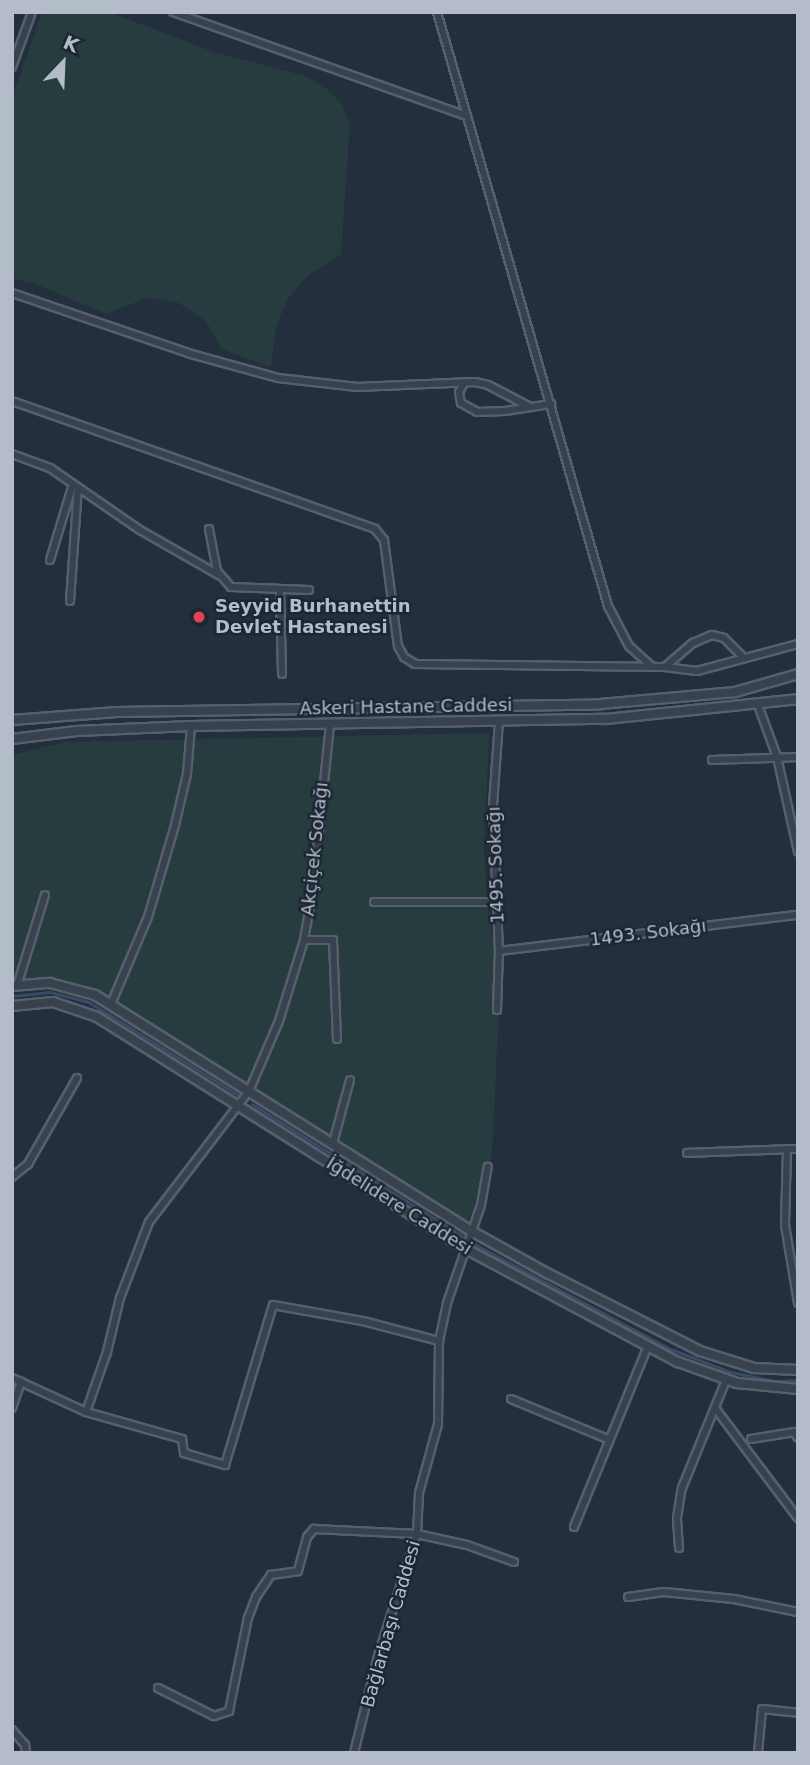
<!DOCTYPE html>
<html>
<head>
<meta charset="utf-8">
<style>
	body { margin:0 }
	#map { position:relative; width:810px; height:1765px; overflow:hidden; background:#242f3e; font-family:"DejaVu Sans",sans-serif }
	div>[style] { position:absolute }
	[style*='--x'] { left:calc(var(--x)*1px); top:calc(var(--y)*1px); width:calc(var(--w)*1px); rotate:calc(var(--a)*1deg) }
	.green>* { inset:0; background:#263c3f }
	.stream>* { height:2.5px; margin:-1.25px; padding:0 1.25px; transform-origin:1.25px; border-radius:1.25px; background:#394c67 }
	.roads { filter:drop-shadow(2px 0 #565f6c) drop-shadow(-2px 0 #565f6c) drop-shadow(0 2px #565f6c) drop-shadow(0 -2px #565f6c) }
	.minor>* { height:6px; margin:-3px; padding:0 3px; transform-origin:3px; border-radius:3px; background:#38414e }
	.tertiary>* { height:8px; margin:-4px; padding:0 4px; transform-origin:4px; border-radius:4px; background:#38414e }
	.dots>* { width:19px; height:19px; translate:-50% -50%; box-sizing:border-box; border:4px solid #1d2633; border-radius:50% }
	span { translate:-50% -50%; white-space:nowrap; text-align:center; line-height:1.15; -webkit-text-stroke:5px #1d2633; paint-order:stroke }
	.poi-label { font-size:18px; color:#b4bcc9; font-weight:700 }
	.left { translate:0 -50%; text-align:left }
	.street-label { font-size:18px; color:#b4bcc9 }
	.frame { position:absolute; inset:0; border:14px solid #b4bcc9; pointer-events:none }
	.north { position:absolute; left:28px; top:28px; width:70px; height:70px; -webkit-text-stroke:5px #1d2633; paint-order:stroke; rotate:23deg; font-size:19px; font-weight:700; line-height:28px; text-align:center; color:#b4bcc9 }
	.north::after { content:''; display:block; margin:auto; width:24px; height:32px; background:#b4bcc9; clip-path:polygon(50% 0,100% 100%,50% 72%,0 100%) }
</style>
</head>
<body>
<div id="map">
	<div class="green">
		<i style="clip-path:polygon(42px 12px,109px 12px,211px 51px,305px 76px,327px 89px,342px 104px,350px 124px,341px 254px,308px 276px,288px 298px,276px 326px,271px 367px,222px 349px,206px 321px,179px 303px,147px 298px,106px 314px,38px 285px,12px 278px,12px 98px)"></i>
		<i style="clip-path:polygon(489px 733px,484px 852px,488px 908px,500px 986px,492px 1155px,467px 1225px,107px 998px,50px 979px,12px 984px,12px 755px,65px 742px)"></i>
	</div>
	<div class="stream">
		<i style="--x:12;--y:996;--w:38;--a:-6"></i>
		<i style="--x:50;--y:992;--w:40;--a:14.4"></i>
		<i style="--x:89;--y:1002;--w:174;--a:31.9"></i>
		<i style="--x:252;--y:1104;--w:269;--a:32.1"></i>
		<i style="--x:480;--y:1247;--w:213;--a:28.2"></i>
		<i style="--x:668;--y:1348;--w:67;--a:20.9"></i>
		<i style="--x:731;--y:1372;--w:45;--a:11.6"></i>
		<i style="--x:775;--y:1381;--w:23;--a:-2"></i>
	</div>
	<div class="roads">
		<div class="minor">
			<i style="--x:173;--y:12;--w:312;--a:19.5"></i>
			<i style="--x:437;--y:12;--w:618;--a:73.94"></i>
			<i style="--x:608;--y:606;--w:45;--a:62.3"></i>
			<i style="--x:629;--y:646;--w:31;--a:42"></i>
			<i style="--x:12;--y:67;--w:59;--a:-70"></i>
			<i style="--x:12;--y:293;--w:189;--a:18.8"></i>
			<i style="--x:191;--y:354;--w:90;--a:15.4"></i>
			<i style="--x:278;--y:378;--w:80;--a:6.5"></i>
			<i style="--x:357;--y:387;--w:118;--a:-2.4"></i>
			<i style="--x:475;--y:382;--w:13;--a:13"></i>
			<i style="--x:488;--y:385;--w:47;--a:27.6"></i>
			<i style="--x:464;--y:383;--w:10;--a:119"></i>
			<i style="--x:459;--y:392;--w:11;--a:80"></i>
			<i style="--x:461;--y:403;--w:18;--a:29"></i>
			<i style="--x:477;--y:412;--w:28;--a:-2"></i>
			<i style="--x:505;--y:411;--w:47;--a:-8.7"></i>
			<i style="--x:12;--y:401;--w:385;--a:19.4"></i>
			<i style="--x:375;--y:529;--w:14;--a:51"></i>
			<i style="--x:384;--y:540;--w:107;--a:82.5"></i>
			<i style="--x:398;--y:646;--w:13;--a:61"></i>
			<i style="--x:404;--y:657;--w:13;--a:32"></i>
			<i style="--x:415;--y:664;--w:250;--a:0.7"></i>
			<i style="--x:665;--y:667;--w:32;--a:7"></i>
			<i style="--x:697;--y:671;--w:105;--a:-15"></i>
			<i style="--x:12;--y:454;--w:40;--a:20.2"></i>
			<i style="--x:50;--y:468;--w:109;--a:34.6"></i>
			<i style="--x:140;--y:530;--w:91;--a:29.7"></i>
			<i style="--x:209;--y:529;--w:43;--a:79.2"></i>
			<i style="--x:217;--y:571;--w:21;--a:49"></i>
			<i style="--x:231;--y:587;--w:78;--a:2.2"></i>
			<i style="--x:50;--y:560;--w:79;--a:-73.2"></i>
			<i style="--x:280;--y:591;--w:83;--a:88.6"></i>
			<i style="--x:70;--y:601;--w:113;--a:-86"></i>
			<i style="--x:665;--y:667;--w:37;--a:-41"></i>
			<i style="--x:693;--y:643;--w:21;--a:-23"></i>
			<i style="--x:712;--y:635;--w:12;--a:14"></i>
			<i style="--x:724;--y:638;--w:28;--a:45"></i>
			<i style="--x:758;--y:705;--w:55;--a:69.9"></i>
			<i style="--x:777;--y:757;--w:97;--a:77.5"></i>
			<i style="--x:712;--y:760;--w:86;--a:-2"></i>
			<i style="--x:374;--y:902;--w:122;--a:0"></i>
			<i style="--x:304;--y:940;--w:29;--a:0"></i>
			<i style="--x:333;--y:940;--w:99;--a:87.7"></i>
			<i style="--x:499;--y:951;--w:301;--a:-6.9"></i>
			<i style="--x:17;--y:986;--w:95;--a:-72.9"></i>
			<i style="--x:111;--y:1004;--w:95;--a:-67"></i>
			<i style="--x:148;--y:917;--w:96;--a:-73.6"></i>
			<i style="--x:175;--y:825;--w:52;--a:-76.8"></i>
			<i style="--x:187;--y:774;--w:48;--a:-85.2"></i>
			<i style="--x:497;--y:1010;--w:59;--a:-88.1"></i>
			<i style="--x:499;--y:951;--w:146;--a:-92.4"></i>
			<i style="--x:493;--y:805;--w:84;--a:-85.9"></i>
			<i style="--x:333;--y:1143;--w:65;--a:-74.9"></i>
			<i style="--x:787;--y:1149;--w:76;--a:91.5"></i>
			<i style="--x:785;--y:1225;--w:79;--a:80.5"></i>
			<i style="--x:687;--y:1153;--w:111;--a:-2.1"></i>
			<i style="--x:12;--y:1177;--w:21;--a:-39"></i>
			<i style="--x:28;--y:1164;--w:99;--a:-60.3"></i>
			<i style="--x:12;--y:1378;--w:81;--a:24.7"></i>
			<i style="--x:86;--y:1412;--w:100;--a:15.7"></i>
			<i style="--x:182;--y:1439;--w:14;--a:82"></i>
			<i style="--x:184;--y:1453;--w:43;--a:16.3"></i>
			<i style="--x:225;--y:1465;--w:167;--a:-73.3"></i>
			<i style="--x:273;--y:1305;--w:91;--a:10.1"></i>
			<i style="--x:363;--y:1321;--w:79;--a:14.7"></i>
			<i style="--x:511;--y:1399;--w:107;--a:22.5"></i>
			<i style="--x:12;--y:1408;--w:28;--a:-71"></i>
			<i style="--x:715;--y:1408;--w:138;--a:53"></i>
			<i style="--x:86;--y:1412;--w:64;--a:-70.7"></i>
			<i style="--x:107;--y:1352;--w:56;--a:-76.5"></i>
			<i style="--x:120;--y:1298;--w:81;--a:-69.1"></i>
			<i style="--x:149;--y:1222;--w:165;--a:-52.6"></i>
			<i style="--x:249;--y:1091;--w:76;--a:-66.8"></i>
			<i style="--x:279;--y:1021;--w:85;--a:-72.8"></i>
			<i style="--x:304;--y:940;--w:52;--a:-80"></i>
			<i style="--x:313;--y:889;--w:166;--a:-84.1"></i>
			<i style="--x:751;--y:1439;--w:44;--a:-9.2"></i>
			<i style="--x:794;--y:1432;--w:7;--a:56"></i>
			<i style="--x:574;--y:1527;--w:196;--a:-67.8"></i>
			<i style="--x:679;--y:1548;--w:30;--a:-94"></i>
			<i style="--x:677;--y:1518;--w:30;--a:-81"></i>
			<i style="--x:682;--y:1488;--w:117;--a:-67.8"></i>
			<i style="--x:628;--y:1597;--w:36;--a:-8"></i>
			<i style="--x:664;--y:1592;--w:70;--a:5.7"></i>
			<i style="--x:734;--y:1599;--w:65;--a:11.5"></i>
			<i style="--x:158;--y:1688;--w:63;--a:26.6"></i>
			<i style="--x:214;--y:1716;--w:16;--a:-18"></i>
			<i style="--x:229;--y:1711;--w:95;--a:-78.5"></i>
			<i style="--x:248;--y:1618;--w:22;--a:-69"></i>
			<i style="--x:256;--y:1597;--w:27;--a:-56"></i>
			<i style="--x:271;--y:1575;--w:27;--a:-8"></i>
			<i style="--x:298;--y:1571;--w:35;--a:-75"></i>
			<i style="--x:307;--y:1537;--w:11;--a:-49"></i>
			<i style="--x:314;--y:1529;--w:103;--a:2.8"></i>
			<i style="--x:417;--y:1534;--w:51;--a:12.4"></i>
			<i style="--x:467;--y:1545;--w:50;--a:19.9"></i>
			<i style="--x:12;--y:1730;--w:20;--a:49"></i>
			<i style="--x:25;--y:1745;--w:8;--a:83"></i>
			<i style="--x:354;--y:1753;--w:100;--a:-76.1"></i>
			<i style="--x:378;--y:1656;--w:128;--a:-72.3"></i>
			<i style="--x:417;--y:1534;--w:41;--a:-87.2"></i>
			<i style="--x:419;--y:1493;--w:72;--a:-74.6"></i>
			<i style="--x:438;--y:1424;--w:83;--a:-89.3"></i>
			<i style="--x:439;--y:1341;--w:39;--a:-78"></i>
			<i style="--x:447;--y:1303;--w:104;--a:-70.9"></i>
			<i style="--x:481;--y:1205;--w:39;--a:-80"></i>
			<i style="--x:758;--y:1753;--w:44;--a:-84.8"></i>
			<i style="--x:762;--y:1709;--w:36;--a:6"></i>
		</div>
		<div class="tertiary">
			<i style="--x:12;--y:720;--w:105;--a:-4.4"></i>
			<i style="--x:117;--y:712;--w:483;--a:-0.9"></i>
			<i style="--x:600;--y:704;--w:136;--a:-5.1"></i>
			<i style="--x:735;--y:692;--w:66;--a:-15.9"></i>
			<i style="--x:12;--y:739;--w:65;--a:-7"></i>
			<i style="--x:77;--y:731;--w:114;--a:-2.5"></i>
			<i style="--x:191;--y:726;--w:414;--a:-1"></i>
			<i style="--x:605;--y:719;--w:194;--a:-5.9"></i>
			<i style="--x:12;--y:986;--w:38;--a:-5"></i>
			<i style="--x:50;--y:983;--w:47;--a:14.9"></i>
			<i style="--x:95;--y:995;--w:438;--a:32.1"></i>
			<i style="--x:466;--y:1228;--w:93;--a:29.1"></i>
			<i style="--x:547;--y:1273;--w:172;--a:27"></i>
			<i style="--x:700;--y:1351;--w:57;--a:17.5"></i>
			<i style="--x:754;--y:1368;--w:44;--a:2.6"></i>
			<i style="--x:12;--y:1006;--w:41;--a:-5.6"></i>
			<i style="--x:53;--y:1002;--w:46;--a:18.8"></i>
			<i style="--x:97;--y:1017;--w:436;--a:32.2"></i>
			<i style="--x:466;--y:1249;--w:240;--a:28.1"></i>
			<i style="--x:678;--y:1362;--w:63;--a:19.6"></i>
			<i style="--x:737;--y:1383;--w:61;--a:5.6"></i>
		</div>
	</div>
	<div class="dots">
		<i style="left:199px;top:617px;background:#e0444e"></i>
	</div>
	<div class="poi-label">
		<span class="left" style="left:215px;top:617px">Seyyid Burhanettin<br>Devlet Hastanesi</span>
	</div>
	<div class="street-label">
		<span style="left:406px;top:707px;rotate:-1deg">Askeri Hastane Caddesi</span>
		<span style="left:315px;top:849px;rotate:-84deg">Akçiçek Sokağı</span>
		<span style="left:496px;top:865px;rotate:-92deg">1495. Sokağı</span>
		<span style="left:648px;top:933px;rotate:-7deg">1493. Sokağı</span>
		<span style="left:399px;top:1206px;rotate:32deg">İğdelidere Caddesi</span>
		<span style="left:391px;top:1624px;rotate:-74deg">Bağlarbaşı Caddesi</span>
	</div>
	<div class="frame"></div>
	<div class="north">K</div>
</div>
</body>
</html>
